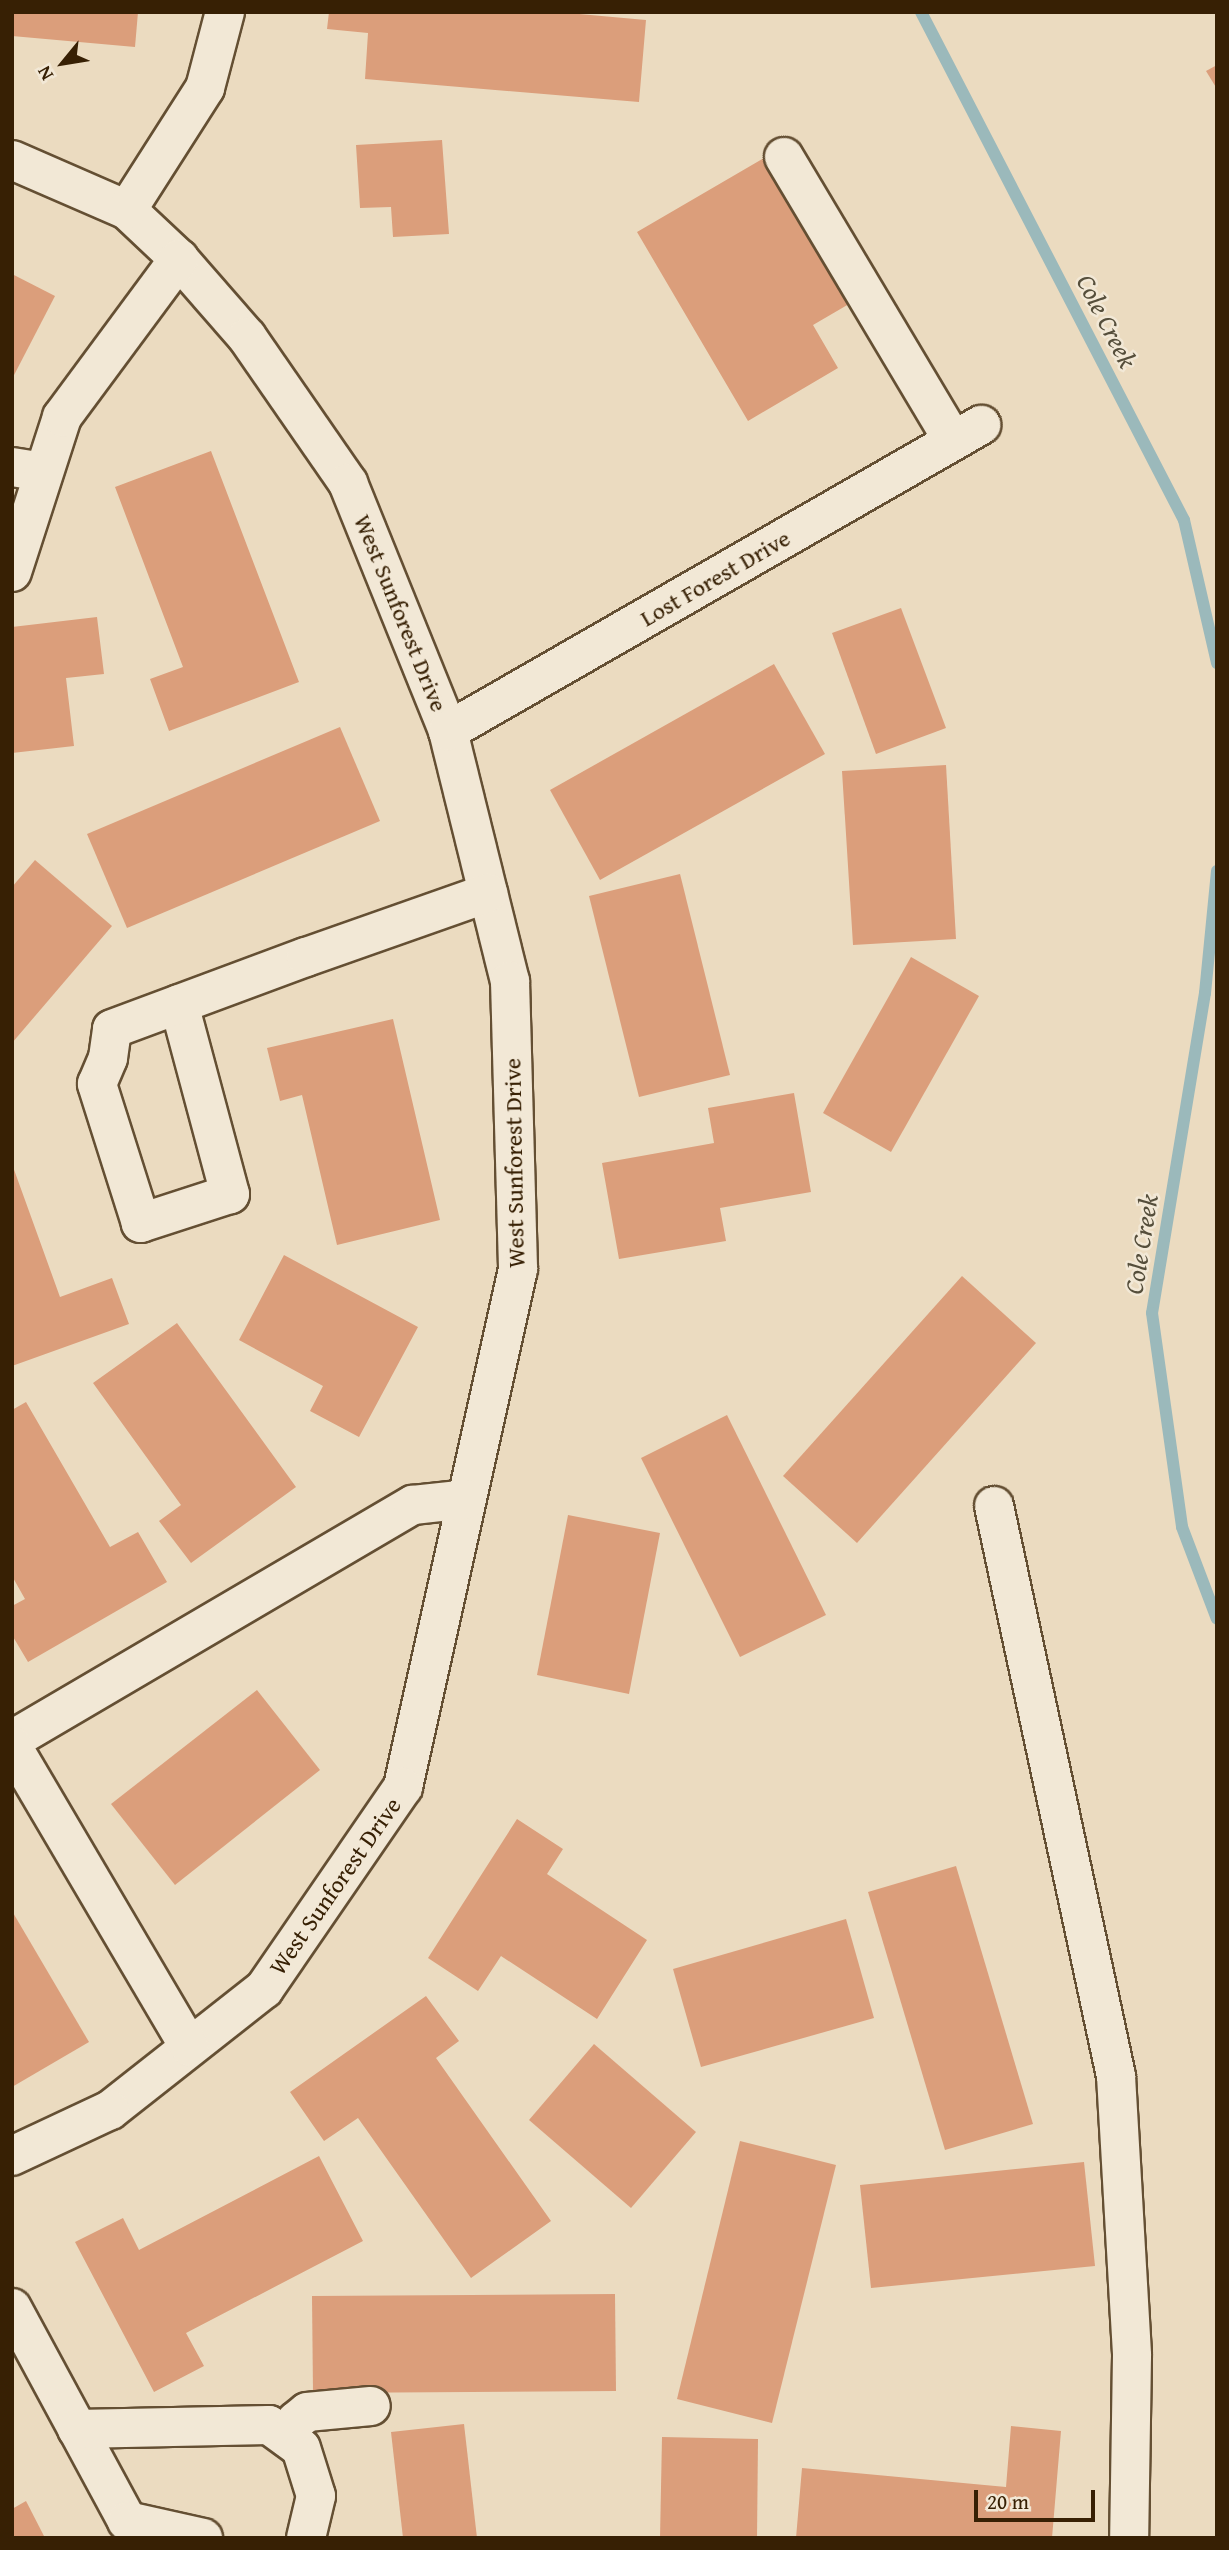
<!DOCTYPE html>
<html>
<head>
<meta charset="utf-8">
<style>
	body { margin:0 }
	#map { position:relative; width:1229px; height:2550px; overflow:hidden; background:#ebdbc0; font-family:"Gentium Book Plus",serif }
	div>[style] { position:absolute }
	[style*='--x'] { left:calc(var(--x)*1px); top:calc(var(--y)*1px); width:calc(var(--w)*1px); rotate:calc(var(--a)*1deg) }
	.stream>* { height:12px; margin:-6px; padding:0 6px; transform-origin:6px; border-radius:6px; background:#9bb9bb }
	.building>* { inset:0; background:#db9e7b }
	.roads { filter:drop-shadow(2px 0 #644f33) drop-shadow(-2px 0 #644f33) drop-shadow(0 2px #644f33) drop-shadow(0 -2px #644f33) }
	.minor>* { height:38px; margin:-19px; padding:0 19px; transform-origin:19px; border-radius:19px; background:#f2e8d6 }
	span { translate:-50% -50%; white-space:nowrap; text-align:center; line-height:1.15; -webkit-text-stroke:5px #f2e8d6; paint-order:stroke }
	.street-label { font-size:24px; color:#372004 }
	.water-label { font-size:26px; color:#554e3b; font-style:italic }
	.frame { position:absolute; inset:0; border:14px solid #372004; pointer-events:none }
	.north { position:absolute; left:28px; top:28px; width:70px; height:70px; -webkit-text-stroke:5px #f2e8d6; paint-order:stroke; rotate:240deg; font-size:19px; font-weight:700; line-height:28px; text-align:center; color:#372004 }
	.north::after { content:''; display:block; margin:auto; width:24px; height:32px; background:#372004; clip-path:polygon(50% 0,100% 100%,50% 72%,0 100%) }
	.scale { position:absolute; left:974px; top:2490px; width:121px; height:32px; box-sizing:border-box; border:4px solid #372004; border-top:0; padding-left:9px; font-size:21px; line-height:24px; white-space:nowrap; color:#372004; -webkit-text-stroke:5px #f2e8d6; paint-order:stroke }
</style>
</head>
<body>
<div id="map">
	<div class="stream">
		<i style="--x:921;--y:12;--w:572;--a:62.63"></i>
		<i style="--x:1184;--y:520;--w:147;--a:77"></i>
		<i style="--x:1217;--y:871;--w:123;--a:95.6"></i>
		<i style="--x:1205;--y:993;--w:324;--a:99.4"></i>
		<i style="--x:1152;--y:1313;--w:216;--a:82"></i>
		<i style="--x:1182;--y:1527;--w:98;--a:69.2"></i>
	</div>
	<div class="building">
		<i style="clip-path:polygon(12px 12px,138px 12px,135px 47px,12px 36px)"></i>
		<i style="clip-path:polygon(329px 12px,557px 12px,646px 20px,639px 102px,365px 79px,368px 33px,327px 29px)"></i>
		<i style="clip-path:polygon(1217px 65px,1217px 89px,1206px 71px)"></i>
		<i style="clip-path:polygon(442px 140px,449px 234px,393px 237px,391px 207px,360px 208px,356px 145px)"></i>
		<i style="clip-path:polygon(764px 158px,849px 304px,813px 325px,838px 368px,748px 421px,637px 232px)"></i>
		<i style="clip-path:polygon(12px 274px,55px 296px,12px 379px)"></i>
		<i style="clip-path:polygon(211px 451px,299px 682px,169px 731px,150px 679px,183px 667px,115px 487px)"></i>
		<i style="clip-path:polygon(901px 608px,946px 728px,876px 754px,832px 633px)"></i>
		<i style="clip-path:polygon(97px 617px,104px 674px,66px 678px,74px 746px,12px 753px,12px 627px)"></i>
		<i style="clip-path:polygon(774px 664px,825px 754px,600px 880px,550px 790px)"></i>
		<i style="clip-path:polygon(340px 727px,380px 821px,127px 928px,87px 834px)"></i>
		<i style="clip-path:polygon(946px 765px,956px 939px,853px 945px,842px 771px)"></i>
		<i style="clip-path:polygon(35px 860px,112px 926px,12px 1043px,12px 887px)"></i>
		<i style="clip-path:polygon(680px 874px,730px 1075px,639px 1097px,589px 896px)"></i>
		<i style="clip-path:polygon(911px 957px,979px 996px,891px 1152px,823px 1113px)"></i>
		<i style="clip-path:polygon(393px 1019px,440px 1220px,337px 1245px,302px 1095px,280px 1101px,267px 1048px)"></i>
		<i style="clip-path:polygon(794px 1093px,811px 1192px,720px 1208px,726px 1241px,619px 1259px,602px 1163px,714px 1143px,708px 1108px)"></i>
		<i style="clip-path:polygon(12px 1164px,60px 1297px,112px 1278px,129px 1324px,12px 1366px)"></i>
		<i style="clip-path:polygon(284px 1255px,418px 1327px,359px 1437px,310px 1411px,323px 1386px,239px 1340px)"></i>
		<i style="clip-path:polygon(962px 1276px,1036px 1343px,857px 1543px,783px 1476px)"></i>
		<i style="clip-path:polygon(177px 1323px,296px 1487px,191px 1563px,159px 1521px,181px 1505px,93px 1383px)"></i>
		<i style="clip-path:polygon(26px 1402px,110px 1547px,138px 1532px,167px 1582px,28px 1662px,12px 1635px,12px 1606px,25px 1599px,12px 1576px,12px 1410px)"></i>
		<i style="clip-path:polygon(727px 1415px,826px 1615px,740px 1657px,641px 1458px)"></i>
		<i style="clip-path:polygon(568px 1515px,660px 1533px,629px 1694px,537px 1675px)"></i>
		<i style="clip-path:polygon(257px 1690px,320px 1770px,175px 1885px,111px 1804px)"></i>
		<i style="clip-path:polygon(517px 1819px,563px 1849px,547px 1874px,647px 1940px,597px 2019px,501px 1956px,478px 1991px,428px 1958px)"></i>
		<i style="clip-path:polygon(956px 1866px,1033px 2124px,945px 2150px,868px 1892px)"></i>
		<i style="clip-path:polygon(12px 1911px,89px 2042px,12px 2087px)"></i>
		<i style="clip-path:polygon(846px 1919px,874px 2018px,701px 2067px,673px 1969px)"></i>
		<i style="clip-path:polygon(426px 1996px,459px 2041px,436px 2058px,551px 2221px,471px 2278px,358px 2118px,324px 2141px,290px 2092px)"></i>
		<i style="clip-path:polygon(594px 2044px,696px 2132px,631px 2208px,529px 2120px)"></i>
		<i style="clip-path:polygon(740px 2141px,836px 2165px,772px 2423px,677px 2399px)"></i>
		<i style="clip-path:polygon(319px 2156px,363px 2241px,186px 2333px,204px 2366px,154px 2392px,75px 2242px,123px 2218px,139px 2250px)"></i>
		<i style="clip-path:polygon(1084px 2162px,1095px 2266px,871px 2288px,860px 2185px)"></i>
		<i style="clip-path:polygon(615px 2294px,616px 2391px,313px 2393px,312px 2296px)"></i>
		<i style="clip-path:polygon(464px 2424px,477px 2538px,403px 2538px,391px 2432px)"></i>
		<i style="clip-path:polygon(1011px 2426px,1061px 2431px,1052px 2538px,796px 2538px,802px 2468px,1006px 2487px)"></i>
		<i style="clip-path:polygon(662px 2437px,758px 2439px,757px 2538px,660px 2538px)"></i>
		<i style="clip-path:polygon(26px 2501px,45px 2538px,12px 2538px,12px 2509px)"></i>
	</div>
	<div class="roads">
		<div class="minor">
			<i style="--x:784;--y:157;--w:330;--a:59.2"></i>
			<i style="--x:12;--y:160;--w:125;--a:23.5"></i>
			<i style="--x:127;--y:210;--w:71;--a:43.3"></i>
			<i style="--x:179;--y:259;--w:103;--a:48.9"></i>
			<i style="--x:247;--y:337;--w:178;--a:55.3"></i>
			<i style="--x:348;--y:483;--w:267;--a:68"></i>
			<i style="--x:448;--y:731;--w:258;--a:76.1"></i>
			<i style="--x:510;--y:981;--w:288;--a:88.4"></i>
			<i style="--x:518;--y:1269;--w:531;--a:102.52"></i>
			<i style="--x:403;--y:1787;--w:245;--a:124.5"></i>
			<i style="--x:264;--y:1989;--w:196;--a:141.8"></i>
			<i style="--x:110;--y:2110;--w:108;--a:154.9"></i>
			<i style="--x:127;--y:210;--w:145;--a:-57.4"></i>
			<i style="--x:205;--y:88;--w:79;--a:-75.3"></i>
			<i style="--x:12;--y:467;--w:32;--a:9"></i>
			<i style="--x:12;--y:572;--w:163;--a:-72.1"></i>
			<i style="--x:62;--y:417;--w:197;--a:-53.5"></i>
			<i style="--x:448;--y:731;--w:615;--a:-29.86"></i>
			<i style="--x:179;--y:1004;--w:197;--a:75"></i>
			<i style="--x:230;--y:1194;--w:94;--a:162"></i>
			<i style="--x:141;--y:1223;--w:146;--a:-107.6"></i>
			<i style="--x:97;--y:1084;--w:28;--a:-67"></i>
			<i style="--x:108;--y:1058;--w:29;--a:-82"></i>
			<i style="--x:112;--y:1029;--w:207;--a:-20.4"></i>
			<i style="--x:306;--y:957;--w:193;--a:-19.4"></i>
			<i style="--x:994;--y:1506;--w:583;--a:77.92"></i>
			<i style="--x:1116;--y:2076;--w:280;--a:86.7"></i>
			<i style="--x:1132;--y:2356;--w:182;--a:90.9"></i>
			<i style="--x:12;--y:1740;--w:465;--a:-30.4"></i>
			<i style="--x:413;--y:1505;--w:54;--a:-6.3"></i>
			<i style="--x:12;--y:1746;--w:349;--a:59.5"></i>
			<i style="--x:12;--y:2308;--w:242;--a:61.6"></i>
			<i style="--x:127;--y:2521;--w:78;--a:12.6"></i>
			<i style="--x:77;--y:2429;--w:192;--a:-1.2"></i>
			<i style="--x:269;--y:2425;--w:39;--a:36"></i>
			<i style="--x:301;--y:2448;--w:50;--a:72.6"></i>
			<i style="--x:316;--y:2496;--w:43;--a:103.4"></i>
			<i style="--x:289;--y:2439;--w:19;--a:-69"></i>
			<i style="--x:296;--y:2421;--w:14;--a:-39"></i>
			<i style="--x:307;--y:2412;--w:64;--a:-5.4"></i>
		</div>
	</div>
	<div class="street-label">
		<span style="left:715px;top:578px;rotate:-30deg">Lost Forest Drive</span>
		<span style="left:401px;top:613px;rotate:68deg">West Sunforest Drive</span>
		<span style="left:514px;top:1163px;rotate:-91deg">West Sunforest Drive</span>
		<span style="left:335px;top:1886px;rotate:-55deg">West Sunforest Drive</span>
	</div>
	<div class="water-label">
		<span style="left:1107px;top:321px;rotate:63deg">Cole Creek</span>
		<span style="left:1141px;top:1244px;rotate:-81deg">Cole Creek</span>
	</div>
	<div class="frame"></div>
	<div class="north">N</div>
	<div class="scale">20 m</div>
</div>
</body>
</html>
